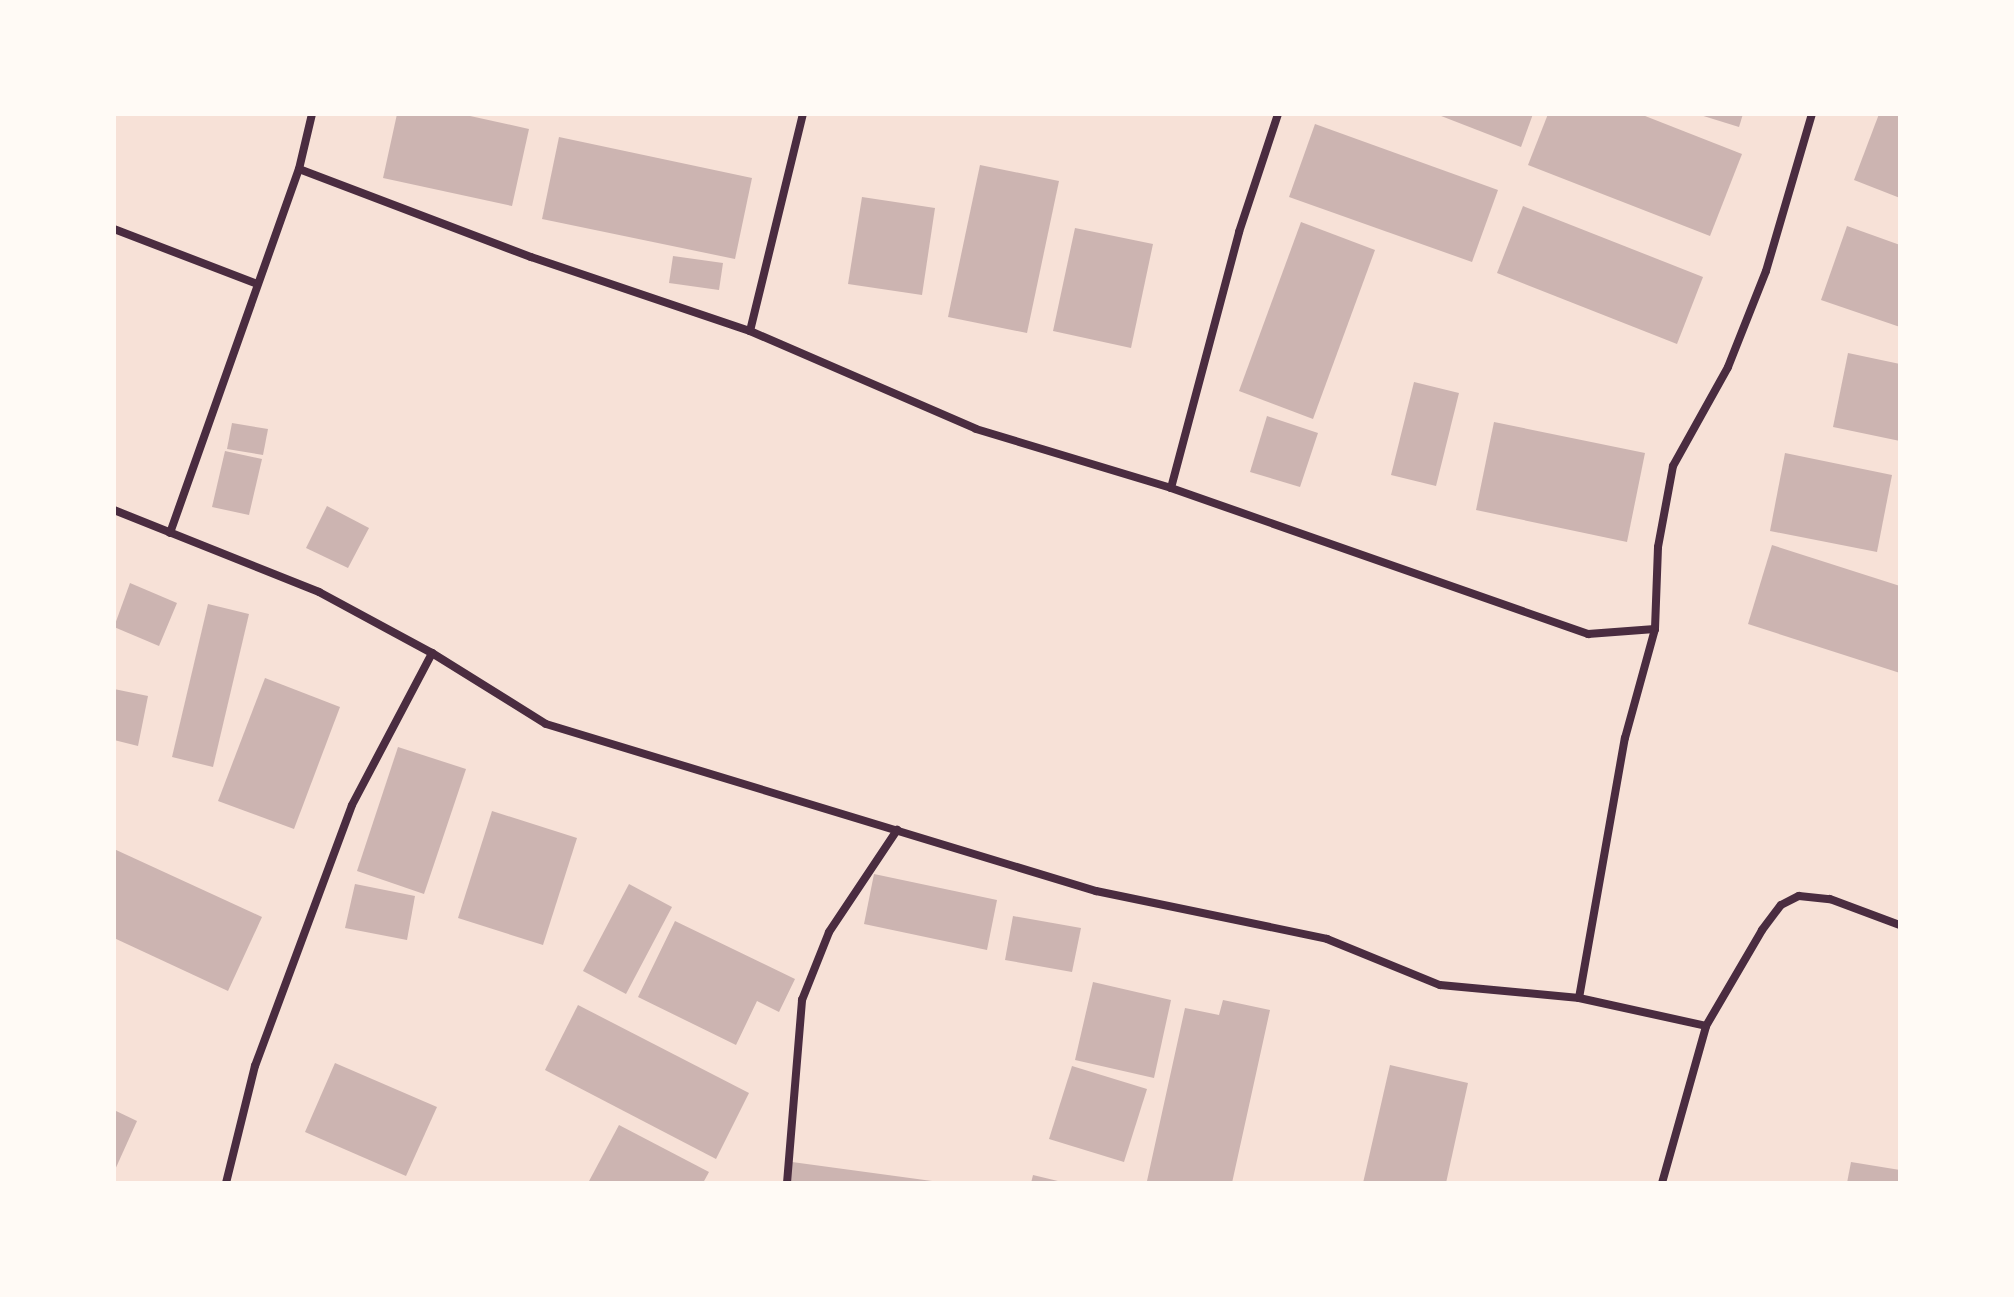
<!DOCTYPE html>
<html>
<head>
<meta charset="utf-8">
<style>
	body { margin:0 }
	#map { position:relative; width:2014px; height:1297px; overflow:hidden; background:#f7e1d7; font-family:Poppins,sans-serif }
	div>[style] { position:absolute }
	[style*='--x'] { left:calc(var(--x)*1px); top:calc(var(--y)*1px); width:calc(var(--w)*1px); rotate:calc(var(--a)*1deg) }
	.building>* { inset:0; background:#ccb4b1 }
	.minor>* { height:8px; margin:-4px; padding:0 4px; transform-origin:4px; border-radius:4px; background:#4a2c40 }
	span { translate:-50% -50%; white-space:nowrap; text-align:center; line-height:1.15; -webkit-text-stroke:8px #fffaf5; paint-order:stroke }
	.frame { position:absolute; inset:0; border:116px solid #fffaf5; pointer-events:none }
</style>
</head>
<body>
<div id="map">
	<div class="building">
		<i style="clip-path:polygon(397px 114px,461px 114px,529px 129px,512px 206px,383px 178px)"></i>
		<i style="clip-path:polygon(1436px 114px,1533px 114px,1521px 147px)"></i>
		<i style="clip-path:polygon(1548px 114px,1640px 114px,1742px 154px,1710px 236px,1528px 165px)"></i>
		<i style="clip-path:polygon(1697px 114px,1743px 114px,1739px 127px)"></i>
		<i style="clip-path:polygon(1879px 114px,1900px 114px,1900px 198px,1854px 180px)"></i>
		<i style="clip-path:polygon(1315px 124px,1498px 190px,1472px 262px,1289px 197px)"></i>
		<i style="clip-path:polygon(559px 137px,752px 178px,735px 259px,542px 219px)"></i>
		<i style="clip-path:polygon(980px 165px,1059px 181px,1027px 333px,948px 317px)"></i>
		<i style="clip-path:polygon(862px 197px,935px 208px,922px 295px,848px 284px)"></i>
		<i style="clip-path:polygon(1523px 206px,1703px 277px,1677px 344px,1497px 273px)"></i>
		<i style="clip-path:polygon(1301px 222px,1375px 250px,1313px 419px,1239px 391px)"></i>
		<i style="clip-path:polygon(1847px 226px,1900px 245px,1900px 327px,1821px 300px)"></i>
		<i style="clip-path:polygon(1075px 228px,1153px 244px,1131px 348px,1053px 331px)"></i>
		<i style="clip-path:polygon(673px 256px,723px 263px,719px 290px,669px 283px)"></i>
		<i style="clip-path:polygon(1848px 353px,1900px 364px,1900px 441px,1833px 427px)"></i>
		<i style="clip-path:polygon(1414px 382px,1459px 393px,1436px 486px,1391px 475px)"></i>
		<i style="clip-path:polygon(1267px 416px,1318px 433px,1300px 487px,1250px 472px)"></i>
		<i style="clip-path:polygon(1494px 422px,1645px 453px,1627px 542px,1476px 510px)"></i>
		<i style="clip-path:polygon(232px 423px,268px 429px,263px 455px,227px 449px)"></i>
		<i style="clip-path:polygon(225px 451px,262px 459px,249px 515px,212px 507px)"></i>
		<i style="clip-path:polygon(1785px 453px,1892px 475px,1877px 552px,1770px 531px)"></i>
		<i style="clip-path:polygon(327px 506px,369px 528px,348px 568px,306px 548px)"></i>
		<i style="clip-path:polygon(1772px 545px,1900px 586px,1900px 673px,1748px 624px)"></i>
		<i style="clip-path:polygon(130px 583px,177px 603px,159px 646px,114px 627px)"></i>
		<i style="clip-path:polygon(208px 604px,249px 614px,213px 767px,172px 757px)"></i>
		<i style="clip-path:polygon(265px 678px,340px 707px,294px 829px,218px 801px)"></i>
		<i style="clip-path:polygon(114px 689px,148px 696px,138px 746px,114px 740px)"></i>
		<i style="clip-path:polygon(398px 747px,466px 769px,424px 894px,357px 871px)"></i>
		<i style="clip-path:polygon(492px 811px,577px 838px,543px 945px,458px 918px)"></i>
		<i style="clip-path:polygon(114px 849px,262px 917px,228px 991px,114px 938px)"></i>
		<i style="clip-path:polygon(874px 874px,997px 900px,987px 950px,864px 924px)"></i>
		<i style="clip-path:polygon(355px 884px,415px 896px,407px 940px,345px 928px)"></i>
		<i style="clip-path:polygon(629px 884px,672px 907px,626px 994px,583px 971px)"></i>
		<i style="clip-path:polygon(1013px 916px,1081px 928px,1072px 972px,1005px 960px)"></i>
		<i style="clip-path:polygon(675px 921px,795px 979px,779px 1012px,757px 1001px,736px 1045px,638px 997px)"></i>
		<i style="clip-path:polygon(1093px 982px,1171px 1000px,1154px 1078px,1075px 1060px)"></i>
		<i style="clip-path:polygon(1223px 1000px,1270px 1010px,1232px 1183px,1147px 1181px,1185px 1008px,1219px 1015px)"></i>
		<i style="clip-path:polygon(578px 1005px,749px 1093px,716px 1159px,545px 1070px)"></i>
		<i style="clip-path:polygon(335px 1063px,437px 1107px,406px 1176px,305px 1132px)"></i>
		<i style="clip-path:polygon(1390px 1065px,1468px 1083px,1446px 1183px,1363px 1183px)"></i>
		<i style="clip-path:polygon(1072px 1066px,1147px 1089px,1124px 1162px,1049px 1139px)"></i>
		<i style="clip-path:polygon(114px 1110px,137px 1121px,114px 1172px)"></i>
		<i style="clip-path:polygon(619px 1125px,709px 1172px,703px 1183px,588px 1183px)"></i>
		<i style="clip-path:polygon(792px 1162px,932px 1181px,932px 1183px,790px 1183px)"></i>
		<i style="clip-path:polygon(1851px 1162px,1900px 1170px,1900px 1183px,1847px 1183px)"></i>
		<i style="clip-path:polygon(1033px 1175px,1062px 1182px,1062px 1183px,1031px 1183px)"></i>
	</div>
	<div class="minor">
		<i style="--x:299;--y:169;--w:248;--a:20.8"></i>
		<i style="--x:531;--y:257;--w:231;--a:18.7"></i>
		<i style="--x:750;--y:331;--w:246;--a:23.4"></i>
		<i style="--x:976;--y:429;--w:204;--a:16.8"></i>
		<i style="--x:1171;--y:488;--w:442;--a:19.3"></i>
		<i style="--x:1588;--y:634;--w:67;--a:-4.3"></i>
		<i style="--x:114;--y:229;--w:153;--a:21"></i>
		<i style="--x:750;--y:331;--w:223;--a:-76.3"></i>
		<i style="--x:1171;--y:488;--w:265;--a:-75.1"></i>
		<i style="--x:1239;--y:232;--w:124;--a:-71.7"></i>
		<i style="--x:114;--y:510;--w:221;--a:21.8"></i>
		<i style="--x:319;--y:592;--w:128;--a:28.4"></i>
		<i style="--x:432;--y:653;--w:134;--a:31.9"></i>
		<i style="--x:546;--y:724;--w:575;--a:16.89"></i>
		<i style="--x:1096;--y:891;--w:236;--a:11.7"></i>
		<i style="--x:1327;--y:939;--w:122;--a:22.2"></i>
		<i style="--x:1440;--y:985;--w:140;--a:5.3"></i>
		<i style="--x:1579;--y:998;--w:130;--a:12.4"></i>
		<i style="--x:1706;--y:1026;--w:111;--a:-59.7"></i>
		<i style="--x:1762;--y:930;--w:31;--a:-53"></i>
		<i style="--x:1781;--y:905;--w:20;--a:-27"></i>
		<i style="--x:1799;--y:896;--w:31;--a:6"></i>
		<i style="--x:1830;--y:899;--w:75;--a:20.4"></i>
		<i style="--x:170;--y:533;--w:386;--a:-70.5"></i>
		<i style="--x:299;--y:169;--w:57;--a:-76.7"></i>
		<i style="--x:1579;--y:998;--w:264;--a:-80"></i>
		<i style="--x:1625;--y:738;--w:113;--a:-74.6"></i>
		<i style="--x:1655;--y:629;--w:82;--a:-87.9"></i>
		<i style="--x:1658;--y:547;--w:82;--a:-79.5"></i>
		<i style="--x:1673;--y:466;--w:113;--a:-60.9"></i>
		<i style="--x:1728;--y:367;--w:103;--a:-68.4"></i>
		<i style="--x:1766;--y:271;--w:164;--a:-73.7"></i>
		<i style="--x:226;--y:1183;--w:121;--a:-76.1"></i>
		<i style="--x:255;--y:1066;--w:278;--a:-69.6"></i>
		<i style="--x:352;--y:805;--w:172;--a:-62.2"></i>
		<i style="--x:787;--y:1183;--w:184;--a:-85.3"></i>
		<i style="--x:802;--y:1000;--w:73;--a:-68.3"></i>
		<i style="--x:829;--y:932;--w:123;--a:-56.3"></i>
		<i style="--x:1662;--y:1183;--w:163;--a:-74.3"></i>
	</div>
	<div class="frame"></div>
</div>
</body>
</html>
